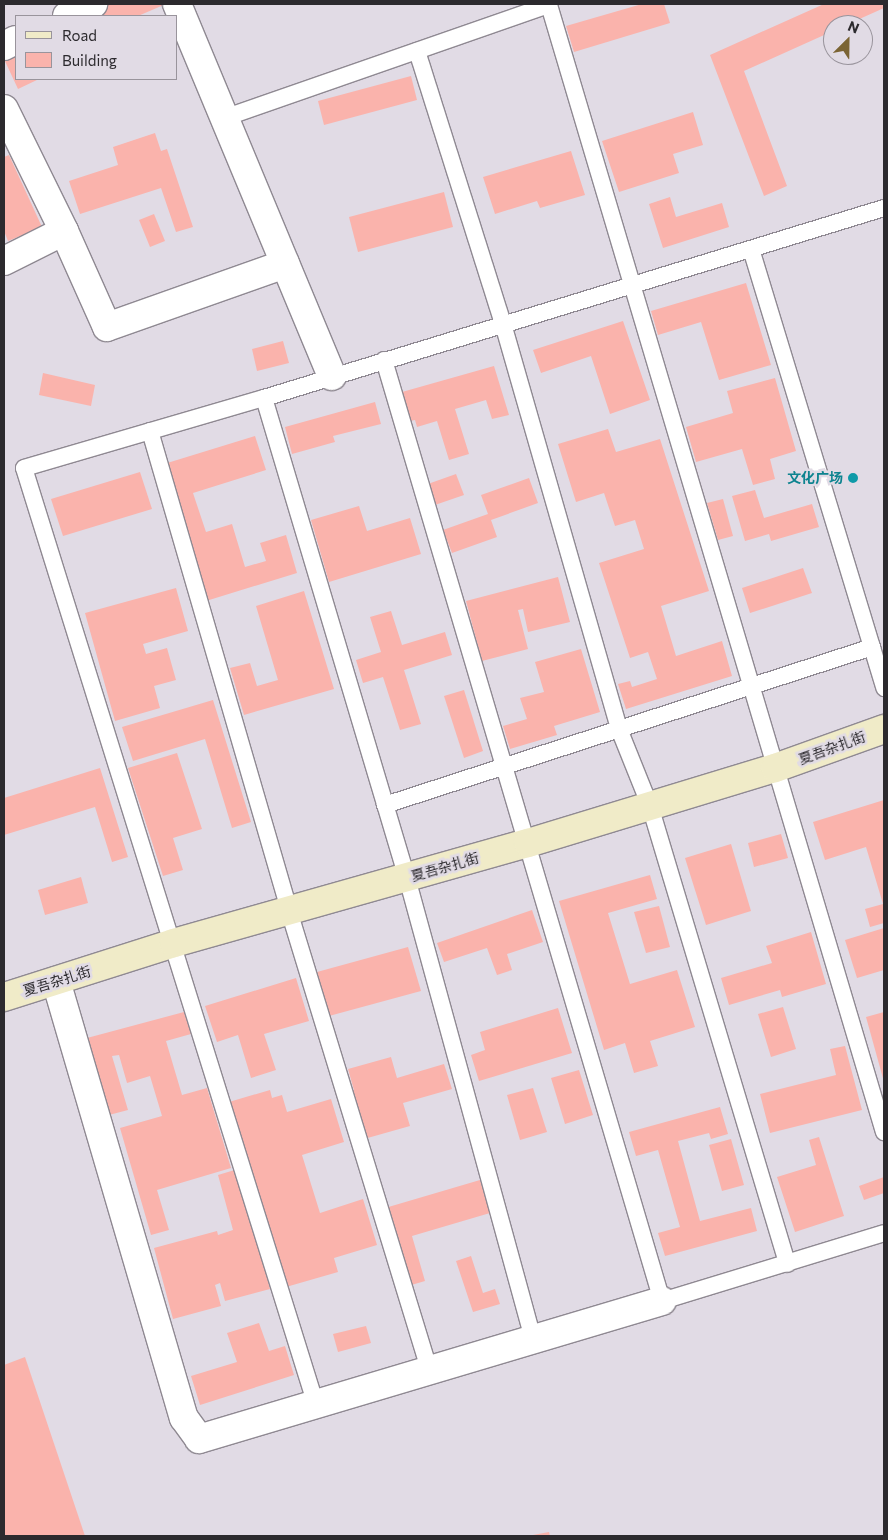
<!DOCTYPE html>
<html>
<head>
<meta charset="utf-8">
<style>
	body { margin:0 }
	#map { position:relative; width:888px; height:1540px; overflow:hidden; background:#e1dbe5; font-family:Commissioner,"Noto Sans SC",sans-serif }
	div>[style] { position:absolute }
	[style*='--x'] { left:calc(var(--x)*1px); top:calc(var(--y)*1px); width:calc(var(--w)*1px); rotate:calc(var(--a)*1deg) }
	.building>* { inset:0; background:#fab3ac }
	.roads { filter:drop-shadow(1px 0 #8f8992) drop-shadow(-1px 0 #8f8992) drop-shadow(0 1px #8f8992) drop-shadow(0 -1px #8f8992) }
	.lane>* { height:16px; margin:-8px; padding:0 8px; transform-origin:8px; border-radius:8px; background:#fff }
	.street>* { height:28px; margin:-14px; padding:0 14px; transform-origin:14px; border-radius:14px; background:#fff }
	.secondary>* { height:28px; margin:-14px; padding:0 14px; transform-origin:14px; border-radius:14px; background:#f0ebc8 }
	.dots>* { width:14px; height:14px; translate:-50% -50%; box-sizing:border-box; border:2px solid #e1dbe5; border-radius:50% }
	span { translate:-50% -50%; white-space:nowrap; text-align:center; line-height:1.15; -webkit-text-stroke:5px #e1dbe5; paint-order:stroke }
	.culture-label { font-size:14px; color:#0d838f; font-weight:700 }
	.right { translate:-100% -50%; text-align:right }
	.street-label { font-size:14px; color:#2c2a2e }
	.frame { position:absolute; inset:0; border:5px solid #2c2a2e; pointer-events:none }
	.legend { position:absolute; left:15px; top:15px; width:162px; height:65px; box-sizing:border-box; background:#e1dbe5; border:1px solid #99949c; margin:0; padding:6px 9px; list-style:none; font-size:15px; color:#2c2a2e }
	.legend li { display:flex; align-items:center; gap:10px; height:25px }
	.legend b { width:25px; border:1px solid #99949c }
	.north { position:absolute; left:823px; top:15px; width:50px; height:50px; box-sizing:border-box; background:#e1dbe5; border:1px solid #99949c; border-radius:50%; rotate:23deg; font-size:14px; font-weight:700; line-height:20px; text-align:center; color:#2c2a2e }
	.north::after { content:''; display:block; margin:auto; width:18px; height:22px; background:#7b6434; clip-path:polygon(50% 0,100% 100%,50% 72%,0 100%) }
</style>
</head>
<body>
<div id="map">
	<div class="building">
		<i style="clip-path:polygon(108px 4px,166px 4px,138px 16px,80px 16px)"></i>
		<i style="clip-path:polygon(642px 4px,664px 4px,670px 23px,574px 52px,566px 26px)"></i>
		<i style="clip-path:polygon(824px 4px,884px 4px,884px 8px,846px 25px,833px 25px,833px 31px,744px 71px,787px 186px,764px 196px,710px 55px)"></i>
		<i style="clip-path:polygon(16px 47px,16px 79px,39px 79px,18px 89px,4px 59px)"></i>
		<i style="clip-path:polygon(411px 76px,417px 100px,324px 125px,318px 101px)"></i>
		<i style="clip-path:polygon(693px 112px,703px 145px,673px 154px,679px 173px,619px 192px,602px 141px)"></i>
		<i style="clip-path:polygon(155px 133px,161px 151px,167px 149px,193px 227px,176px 232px,161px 188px,80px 214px,69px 181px,118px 165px,113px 147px)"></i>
		<i style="clip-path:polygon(571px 151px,585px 195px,540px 208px,537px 201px,495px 214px,483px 177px)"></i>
		<i style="clip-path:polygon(9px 155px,42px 227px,8px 241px,4px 231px,4px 157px)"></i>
		<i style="clip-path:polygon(444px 192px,453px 227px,358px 252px,349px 217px)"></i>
		<i style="clip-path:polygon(670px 197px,676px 217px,722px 203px,729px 227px,663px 248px,649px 204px)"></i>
		<i style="clip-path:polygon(154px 214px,165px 241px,150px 247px,139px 220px)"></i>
		<i style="clip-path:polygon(746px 283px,771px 365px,719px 380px,701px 322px,658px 335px,651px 311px)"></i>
		<i style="clip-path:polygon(623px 321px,650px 400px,610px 414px,591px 356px,541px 373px,533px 350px)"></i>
		<i style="clip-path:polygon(283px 341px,289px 363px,257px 371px,252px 349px)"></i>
		<i style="clip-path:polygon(494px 366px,509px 415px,492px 419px,486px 400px,455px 409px,469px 454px,449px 460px,437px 421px,417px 427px,415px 420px,410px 421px,402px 392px)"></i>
		<i style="clip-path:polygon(43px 373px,95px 385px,91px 406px,39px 395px)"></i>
		<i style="clip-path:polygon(775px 378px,796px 451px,770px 459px,775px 479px,753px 485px,742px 449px,696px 462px,686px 427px,733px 413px,727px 391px)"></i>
		<i style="clip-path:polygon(375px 402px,381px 424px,333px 436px,335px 442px,292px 454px,285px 427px)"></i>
		<i style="clip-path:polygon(608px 429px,616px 452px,660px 439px,709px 591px,661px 606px,676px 656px,722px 641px,732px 676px,626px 709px,618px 684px,630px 681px,632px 687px,657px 679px,648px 652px,630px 658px,599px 563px,644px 549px,635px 520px,615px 526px,604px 493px,576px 502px,558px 444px)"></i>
		<i style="clip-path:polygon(255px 436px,266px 470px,193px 493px,206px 532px,232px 524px,245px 567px,266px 561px,260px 543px,286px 535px,297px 573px,206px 601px,164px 464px)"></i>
		<i style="clip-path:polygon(140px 472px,152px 509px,63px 536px,51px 499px)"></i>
		<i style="clip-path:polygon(456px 474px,464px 495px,432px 506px,425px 485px)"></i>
		<i style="clip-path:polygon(529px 478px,538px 503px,491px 520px,497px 537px,452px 553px,443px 530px,488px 514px,481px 495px)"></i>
		<i style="clip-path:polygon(755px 490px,764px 518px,812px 504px,819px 527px,771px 541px,769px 534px,745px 541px,732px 496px)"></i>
		<i style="clip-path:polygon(723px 499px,733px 536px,718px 540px,707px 503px)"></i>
		<i style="clip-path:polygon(359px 506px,367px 531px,410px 518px,421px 554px,329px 582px,311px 520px)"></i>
		<i style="clip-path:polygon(803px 568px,812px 593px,750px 613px,742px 588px)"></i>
		<i style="clip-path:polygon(558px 577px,570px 622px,528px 632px,523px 609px,518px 610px,528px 649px,482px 661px,466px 601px)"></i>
		<i style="clip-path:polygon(176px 588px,188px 631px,143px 644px,146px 654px,167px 648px,176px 680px,154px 686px,160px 708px,115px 721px,85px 613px)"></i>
		<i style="clip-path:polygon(304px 591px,334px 689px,244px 715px,230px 668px,250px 663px,257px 686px,278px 680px,256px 606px)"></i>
		<i style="clip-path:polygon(391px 611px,402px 645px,445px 632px,452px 655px,404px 670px,421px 724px,400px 730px,383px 677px,363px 683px,356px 660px,381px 652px,370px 617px)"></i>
		<i style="clip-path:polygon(581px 649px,600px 712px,554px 726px,557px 735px,510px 749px,503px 726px,527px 719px,520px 698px,544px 692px,535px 662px)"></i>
		<i style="clip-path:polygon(464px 690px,483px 751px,464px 758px,444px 696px)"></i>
		<i style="clip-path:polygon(213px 700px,251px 822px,232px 828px,205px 739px,133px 761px,122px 727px)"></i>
		<i style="clip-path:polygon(177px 753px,202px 829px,173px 838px,183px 870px,163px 876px,128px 768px)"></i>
		<i style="clip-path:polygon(100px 768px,128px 857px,112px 862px,95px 807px,4px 835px,4px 798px)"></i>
		<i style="clip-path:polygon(884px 800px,884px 923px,870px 927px,865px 909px,883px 904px,866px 847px,825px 860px,813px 822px)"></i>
		<i style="clip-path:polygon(781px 834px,788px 858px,754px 867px,748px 843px)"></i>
		<i style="clip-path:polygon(731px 844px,751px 911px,706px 925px,685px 858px)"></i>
		<i style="clip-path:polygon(650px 875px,657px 899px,608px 913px,630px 984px,677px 970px,695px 1027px,650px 1041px,658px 1066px,634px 1073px,625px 1043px,604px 1050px,559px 901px)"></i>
		<i style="clip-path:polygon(81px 877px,88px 903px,45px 915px,38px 890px)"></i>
		<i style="clip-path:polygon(659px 906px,670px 947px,646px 953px,634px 912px)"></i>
		<i style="clip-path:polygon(532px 910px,543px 942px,507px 954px,512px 970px,497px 975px,487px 948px,444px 962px,437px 943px)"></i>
		<i style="clip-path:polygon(884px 928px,884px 970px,857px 978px,845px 940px)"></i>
		<i style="clip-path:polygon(811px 932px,826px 984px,782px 997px,780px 990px,729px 1005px,721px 978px,772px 963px,766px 946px)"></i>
		<i style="clip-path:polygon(408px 947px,421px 991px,329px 1016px,317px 972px)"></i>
		<i style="clip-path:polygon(296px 978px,309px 1021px,264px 1034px,276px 1070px,251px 1078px,238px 1035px,217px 1042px,205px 1006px)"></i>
		<i style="clip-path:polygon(783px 1007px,796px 1049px,771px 1057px,758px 1014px)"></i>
		<i style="clip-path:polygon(558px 1008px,572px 1053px,479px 1081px,471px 1055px,485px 1050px,480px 1032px)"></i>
		<i style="clip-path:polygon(184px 1012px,191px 1034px,166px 1041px,182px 1095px,207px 1088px,231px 1168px,157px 1190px,169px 1230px,151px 1235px,120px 1128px,162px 1116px,150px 1076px,127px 1083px,119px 1055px,112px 1056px,128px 1110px,109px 1115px,87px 1038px)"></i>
		<i style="clip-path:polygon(884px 1012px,884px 1082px,866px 1017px)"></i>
		<i style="clip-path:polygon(845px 1046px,862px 1110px,770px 1133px,760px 1094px,836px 1075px,830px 1049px)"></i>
		<i style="clip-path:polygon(391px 1057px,397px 1078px,444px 1064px,452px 1089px,403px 1103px,410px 1126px,364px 1139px,350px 1091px,354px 1090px,348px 1069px)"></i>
		<i style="clip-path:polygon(579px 1070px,593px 1115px,565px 1124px,551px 1078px)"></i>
		<i style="clip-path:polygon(533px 1088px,547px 1132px,520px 1140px,507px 1095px)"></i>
		<i style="clip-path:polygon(270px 1090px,272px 1098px,282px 1095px,287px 1112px,331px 1099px,344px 1142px,302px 1155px,320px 1213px,363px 1199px,377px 1245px,334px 1258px,338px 1272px,286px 1287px,229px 1102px)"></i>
		<i style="clip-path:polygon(720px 1107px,728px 1134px,711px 1139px,709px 1133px,678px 1141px,700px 1221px,751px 1208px,757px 1231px,665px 1256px,658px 1233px,680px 1227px,658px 1150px,636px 1156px,629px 1132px)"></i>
		<i style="clip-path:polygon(819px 1137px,844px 1216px,795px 1232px,777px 1177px,816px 1165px,809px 1140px)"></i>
		<i style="clip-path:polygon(731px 1139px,744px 1185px,722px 1191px,709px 1145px)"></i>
		<i style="clip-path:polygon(238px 1169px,270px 1289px,225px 1301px,220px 1283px,215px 1285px,221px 1306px,173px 1319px,154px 1248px,217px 1231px,218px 1235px,233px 1230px,218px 1175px)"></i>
		<i style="clip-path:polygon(884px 1177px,884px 1193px,864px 1200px,859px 1186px)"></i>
		<i style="clip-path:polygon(480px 1180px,490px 1213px,412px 1236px,425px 1281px,408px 1286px,385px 1208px)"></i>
		<i style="clip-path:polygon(471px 1256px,483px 1293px,495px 1289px,500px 1304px,473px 1312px,456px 1261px)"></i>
		<i style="clip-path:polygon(259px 1323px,269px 1351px,285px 1346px,294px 1375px,200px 1405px,191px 1376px,237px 1362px,227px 1333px)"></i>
		<i style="clip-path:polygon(366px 1326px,371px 1343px,338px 1352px,333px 1334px)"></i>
		<i style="clip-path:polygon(25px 1357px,85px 1536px,4px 1536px,4px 1365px)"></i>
		<i style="clip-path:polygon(549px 1532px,550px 1536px,533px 1536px,533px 1535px)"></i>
	</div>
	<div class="roads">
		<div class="lane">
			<i style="--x:417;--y:51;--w:286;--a:72.5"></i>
			<i style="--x:503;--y:324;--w:421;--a:74"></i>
			<i style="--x:619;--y:729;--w:83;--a:68.1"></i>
			<i style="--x:650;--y:806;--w:478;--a:73.3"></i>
			<i style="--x:224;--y:118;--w:344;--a:-19.2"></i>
			<i style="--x:549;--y:5;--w:1176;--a:73.45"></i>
			<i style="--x:751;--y:249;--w:459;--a:73.1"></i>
			<i style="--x:384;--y:360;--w:981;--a:73.54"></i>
			<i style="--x:662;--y:1301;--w:232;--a:-17"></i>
			<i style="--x:264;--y:398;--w:501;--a:73.41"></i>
			<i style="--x:407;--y:878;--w:479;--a:74.7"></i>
			<i style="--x:150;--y:431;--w:500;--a:73.8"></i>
			<i style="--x:289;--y:911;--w:482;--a:73"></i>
			<i style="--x:385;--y:805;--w:512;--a:-17.97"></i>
			<i style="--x:316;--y:1405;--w:981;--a:-107.31"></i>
			<i style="--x:24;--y:468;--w:250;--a:-16.3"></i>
			<i style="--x:264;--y:398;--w:648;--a:-17.04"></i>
		</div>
		<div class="street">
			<i style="--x:177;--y:4;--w:403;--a:67.4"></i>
			<i style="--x:67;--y:16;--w:29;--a:-25"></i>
			<i style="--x:4;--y:46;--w:13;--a:-27"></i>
			<i style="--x:4;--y:109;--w:136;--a:63.8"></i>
			<i style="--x:64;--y:231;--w:67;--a:153.4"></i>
			<i style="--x:64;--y:231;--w:105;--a:65.9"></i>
			<i style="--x:107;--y:327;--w:189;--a:-19.5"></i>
			<i style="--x:56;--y:981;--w:455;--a:73.7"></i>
			<i style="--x:184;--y:1418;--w:26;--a:54"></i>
			<i style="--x:199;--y:1439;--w:483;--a:-16.6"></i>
		</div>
		<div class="secondary">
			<i style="--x:4;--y:997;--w:178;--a:-17.6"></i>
			<i style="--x:174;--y:943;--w:368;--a:-15.8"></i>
			<i style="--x:528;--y:843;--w:258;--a:-16.9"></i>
			<i style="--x:775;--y:768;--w:116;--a:-19.7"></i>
		</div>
	</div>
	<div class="dots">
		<i style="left:853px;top:478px;background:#0f9aa8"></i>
	</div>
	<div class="culture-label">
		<span class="right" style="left:843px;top:478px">文化广场</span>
	</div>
	<div class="street-label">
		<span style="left:832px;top:748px;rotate:-20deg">夏吾杂扎街</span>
		<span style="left:445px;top:867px;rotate:-16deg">夏吾杂扎街</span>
		<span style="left:57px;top:981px;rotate:-17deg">夏吾杂扎街</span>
	</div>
	<div class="frame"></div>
	<ul class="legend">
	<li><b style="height:6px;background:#f0ebc8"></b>Road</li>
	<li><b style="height:14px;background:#fab3ac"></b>Building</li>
	</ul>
	<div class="north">N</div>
</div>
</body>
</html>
